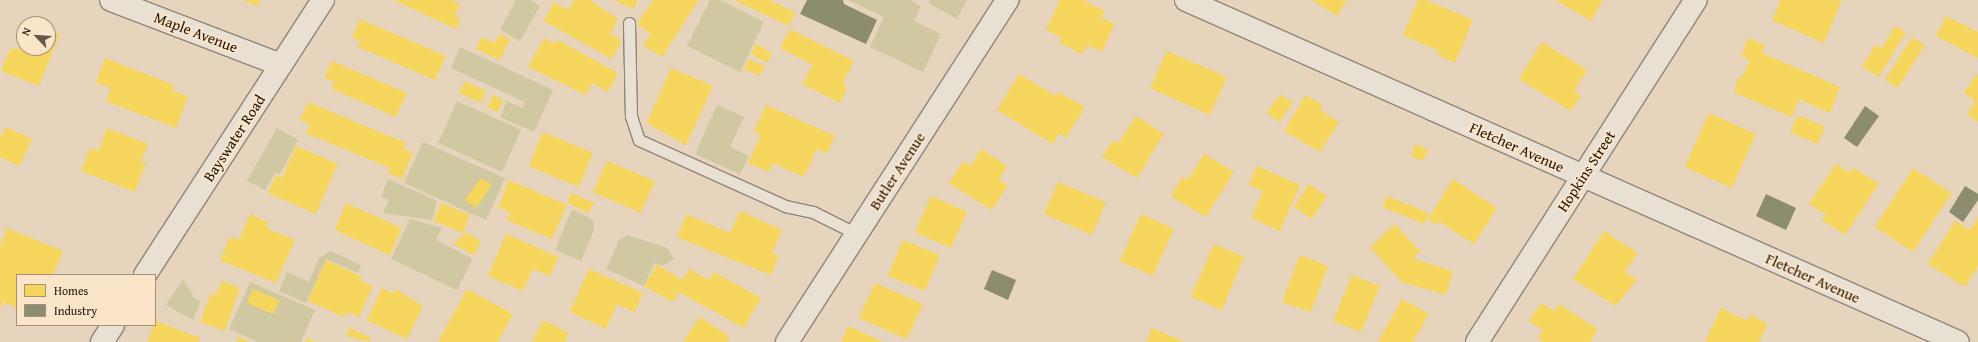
<!DOCTYPE html>
<html>
<head>
<meta charset="utf-8">
<style>
	body { margin:0 }
	#map { position:relative; width:1978px; height:342px; overflow:hidden; background:#e6d4bc; font-family:"Gentium Book Plus",serif }
	div>[style] { position:absolute }
	[style*='--x'] { left:calc(var(--x)*1px); top:calc(var(--y)*1px); width:calc(var(--w)*1px); rotate:calc(var(--a)*1deg) }
	.green>* { inset:0; background:#cfc8a0 }
	.homes>* { inset:0; background:#f6d55c }
	.industry>* { inset:0; background:#8c8c6e }
	.roads { filter:drop-shadow(1px 0 #918577) drop-shadow(-1px 0 #918577) drop-shadow(0 1px #918577) drop-shadow(0 -1px #918577) }
	.service>* { height:11px; margin:-5.5px; padding:0 5.5px; transform-origin:5.5px; border-radius:5.5px; background:#e9e0d4 }
	.minor>* { height:22px; margin:-11px; padding:0 11px; transform-origin:11px; border-radius:11px; background:#e9e0d4 }
	.tertiary>* { height:22px; margin:-11px; padding:0 11px; transform-origin:11px; border-radius:11px; background:#e9e0d4 }
	span { translate:-50% -50%; white-space:nowrap; text-align:center; line-height:1.15; -webkit-text-stroke:4px #fae5c8; paint-order:stroke }
	.street-label { font-size:15px; color:#21120b }
	.legend { position:absolute; left:16px; top:274px; width:140px; height:52px; box-sizing:border-box; background:#fae5c8; border:1px solid #a3917c; margin:0; padding:5px 7px; list-style:none; font-size:12px; color:#21120b }
	.legend li { display:flex; align-items:center; gap:8px; height:20px }
	.legend b { width:20px; border:1px solid #a3917c }
	.north { position:absolute; left:16px; top:16px; width:40px; height:40px; box-sizing:border-box; background:#fae5c8; border:1px solid #a3917c; border-radius:50%; rotate:295deg; font-size:11px; font-weight:700; line-height:16px; text-align:center; color:#21120b }
	.north::after { content:''; display:block; margin:auto; width:14px; height:18px; background:#665649; clip-path:polygon(50% 0,100% 100%,50% 72%,0 100%) }
</style>
</head>
<body>
<div id="map">
	<div class="green">
		<i style="clip-path:polygon(516px 0,529px 0,540px 6px,520px 41px,500px 30px)"></i>
		<i style="clip-path:polygon(710px 0,720px 0,764px 22px,740px 72px,687px 46px)"></i>
		<i style="clip-path:polygon(848px 0,909px 0,921px 6px,914px 21px,941px 34px,923px 72px,870px 47px,884px 17px)"></i>
		<i style="clip-path:polygon(930px 0,967px 0,957px 19px,928px 3px)"></i>
		<i style="clip-path:polygon(460px 47px,553px 90px,534px 132px,500px 117px,507px 101px,522px 108px,525px 102px,451px 68px)"></i>
		<i style="clip-path:polygon(457px 101px,521px 130px,502px 172px,438px 143px)"></i>
		<i style="clip-path:polygon(717px 105px,744px 117px,730px 147px,749px 156px,740px 174px,695px 154px)"></i>
		<i style="clip-path:polygon(277px 128px,298px 140px,280px 174px,275px 172px,265px 190px,247px 181px)"></i>
		<i style="clip-path:polygon(423px 142px,505px 178px,486px 220px,404px 183px)"></i>
		<i style="clip-path:polygon(388px 179px,437px 201px,432px 220px,383px 213px,389px 200px,381px 197px)"></i>
		<i style="clip-path:polygon(572px 209px,593px 220px,594px 230px,581px 261px,555px 250px)"></i>
		<i style="clip-path:polygon(410px 219px,442px 228px,436px 240px,473px 259px,457px 290px,391px 259px)"></i>
		<i style="clip-path:polygon(627px 235px,667px 248px,674px 259px,662px 266px,654px 263px,644px 286px,606px 269px,619px 240px)"></i>
		<i style="clip-path:polygon(331px 251px,361px 265px,358px 273px,326px 259px,306px 303px,279px 291px,287px 272px,309px 282px,319px 258px)"></i>
		<i style="clip-path:polygon(183px 279px,195px 299px,201px 301px,193px 320px,166px 305px)"></i>
		<i style="clip-path:polygon(250px 282px,315px 310px,301px 342px,258px 342px,229px 329px)"></i>
	</div>
	<div class="homes">
		<i style="clip-path:polygon(242px 0,260px 0,258px 6px)"></i>
		<i style="clip-path:polygon(394px 0,451px 0,460px 4px,455px 16px,461px 19px,456px 29px)"></i>
		<i style="clip-path:polygon(574px 0,590px 0,618px 19px,610px 34px,622px 40px,612px 59px,544px 21px,554px 2px,569px 10px)"></i>
		<i style="clip-path:polygon(613px 0,637px 0,634px 9px)"></i>
		<i style="clip-path:polygon(653px 0,699px 0,662px 57px,643px 45px,651px 34px,637px 24px)"></i>
		<i style="clip-path:polygon(734px 0,769px 0,795px 12px,789px 26px)"></i>
		<i style="clip-path:polygon(1060px 0,1083px 0,1105px 11px,1101px 18px,1115px 24px,1102px 52px,1087px 45px,1082px 54px,1060px 43px,1062px 38px,1046px 30px)"></i>
		<i style="clip-path:polygon(1312px 0,1347px 0,1337px 16px)"></i>
		<i style="clip-path:polygon(1418px 0,1426px 0,1473px 20px,1455px 63px,1438px 55px,1439px 51px,1403px 35px)"></i>
		<i style="clip-path:polygon(1555px 0,1603px 0,1591px 21px)"></i>
		<i style="clip-path:polygon(1781px 0,1842px 0,1824px 43px,1772px 20px)"></i>
		<i style="clip-path:polygon(1946px 16px,1978px 32px,1978px 58px,1936px 36px)"></i>
		<i style="clip-path:polygon(360px 19px,446px 56px,435px 80px,358px 47px,361px 41px,352px 37px)"></i>
		<i style="clip-path:polygon(1895px 26px,1906px 32px,1879px 77px,1862px 67px,1875px 45px,1882px 48px)"></i>
		<i style="clip-path:polygon(790px 29px,854px 61px,843px 83px,847px 88px,840px 103px,802px 84px,813px 65px,780px 48px)"></i>
		<i style="clip-path:polygon(48px 30px,60px 34px,39px 86px,1px 71px,11px 48px,17px 50px,24px 33px,24px 48px,48px 48px)"></i>
		<i style="clip-path:polygon(499px 34px,510px 39px,500px 60px,476px 49px,482px 37px,495px 43px)"></i>
		<i style="clip-path:polygon(1912px 37px,1925px 45px,1898px 88px,1885px 80px)"></i>
		<i style="clip-path:polygon(544px 38px,555px 44px,558px 40px,618px 73px,608px 92px,592px 83px,586px 95px,528px 67px)"></i>
		<i style="clip-path:polygon(1748px 38px,1765px 45px,1762px 53px,1840px 87px,1830px 113px,1799px 99px,1792px 117px,1735px 93px,1737px 79px,1742px 77px,1750px 60px,1741px 56px)"></i>
		<i style="clip-path:polygon(1542px 42px,1587px 70px,1574px 91px,1581px 96px,1571px 111px,1519px 79px)"></i>
		<i style="clip-path:polygon(756px 44px,772px 53px,767px 63px,751px 54px)"></i>
		<i style="clip-path:polygon(1167px 51px,1227px 77px,1210px 115px,1150px 88px)"></i>
		<i style="clip-path:polygon(105px 58px,174px 85px,172px 90px,188px 97px,176px 128px,106px 101px,111px 88px,96px 83px)"></i>
		<i style="clip-path:polygon(749px 59px,765px 66px,760px 76px,744px 69px)"></i>
		<i style="clip-path:polygon(332px 61px,407px 93px,396px 117px,332px 89px,335px 82px,324px 78px)"></i>
		<i style="clip-path:polygon(671px 68px,713px 86px,686px 145px,647px 123px)"></i>
		<i style="clip-path:polygon(1978px 72px,1978px 122px,1967px 114px,1975px 101px,1964px 93px)"></i>
		<i style="clip-path:polygon(1019px 74px,1056px 96px,1059px 92px,1085px 107px,1066px 138px,1059px 133px,1053px 144px,997px 110px)"></i>
		<i style="clip-path:polygon(465px 81px,486px 91px,481px 103px,459px 93px)"></i>
		<i style="clip-path:polygon(1280px 94px,1293px 103px,1280px 122px,1267px 113px)"></i>
		<i style="clip-path:polygon(493px 95px,503px 100px,498px 112px,487px 107px)"></i>
		<i style="clip-path:polygon(1306px 95px,1323px 105px,1320px 110px,1339px 122px,1320px 152px,1284px 131px)"></i>
		<i style="clip-path:polygon(308px 102px,406px 143px,404px 149px,413px 153px,402px 179px,388px 173px,390px 168px,306px 133px,310px 124px,300px 120px)"></i>
		<i style="clip-path:polygon(766px 105px,835px 136px,827px 154px,817px 149px,804px 177px,773px 163px,769px 172px,748px 163px,761px 135px,754px 132px)"></i>
		<i style="clip-path:polygon(1709px 113px,1756px 134px,1732px 188px,1685px 167px)"></i>
		<i style="clip-path:polygon(1798px 115px,1825px 127px,1818px 144px,1790px 132px)"></i>
		<i style="clip-path:polygon(1136px 116px,1164px 134px,1137px 178px,1102px 157px,1113px 140px,1118px 144px)"></i>
		<i style="clip-path:polygon(6px 127px,32px 139px,20px 166px,0 157px,0 138px)"></i>
		<i style="clip-path:polygon(107px 128px,148px 144px,141px 161px,146px 163px,135px 192px,81px 171px,90px 148px,99px 151px)"></i>
		<i style="clip-path:polygon(543px 132px,593px 153px,579px 187px,529px 166px)"></i>
		<i style="clip-path:polygon(1416px 144px,1428px 150px,1423px 161px,1411px 156px)"></i>
		<i style="clip-path:polygon(296px 146px,338px 164px,316px 214px,268px 193px,276px 175px,282px 178px)"></i>
		<i style="clip-path:polygon(981px 149px,1007px 166px,999px 180px,1008px 185px,992px 210px,949px 183px,963px 161px,971px 166px)"></i>
		<i style="clip-path:polygon(1204px 154px,1234px 172px,1206px 217px,1171px 196px,1183px 176px,1188px 180px)"></i>
		<i style="clip-path:polygon(607px 161px,655px 181px,641px 213px,593px 192px)"></i>
		<i style="clip-path:polygon(1836px 164px,1850px 173px,1853px 167px,1879px 184px,1845px 235px,1822px 220px,1826px 214px,1809px 204px)"></i>
		<i style="clip-path:polygon(1257px 166px,1300px 185px,1280px 231px,1251px 218px,1263px 191px,1249px 185px)"></i>
		<i style="clip-path:polygon(1913px 168px,1952px 193px,1913px 252px,1875px 227px)"></i>
		<i style="clip-path:polygon(481px 178px,492px 185px,476px 208px,465px 200px)"></i>
		<i style="clip-path:polygon(1453px 179px,1497px 208px,1474px 244px,1439px 221px,1436px 225px,1428px 219px)"></i>
		<i style="clip-path:polygon(509px 180px,567px 205px,552px 239px,507px 220px,510px 212px,498px 207px)"></i>
		<i style="clip-path:polygon(1058px 182px,1106px 202px,1092px 235px,1044px 214px)"></i>
		<i style="clip-path:polygon(1309px 184px,1327px 196px,1312px 219px,1294px 207px)"></i>
		<i style="clip-path:polygon(571px 193px,594px 203px,589px 213px,567px 203px)"></i>
		<i style="clip-path:polygon(931px 196px,967px 212px,951px 248px,915px 232px)"></i>
		<i style="clip-path:polygon(1387px 196px,1429px 213px,1424px 224px,1383px 207px)"></i>
		<i style="clip-path:polygon(346px 203px,402px 228px,390px 255px,335px 230px)"></i>
		<i style="clip-path:polygon(441px 203px,470px 215px,463px 233px,434px 221px)"></i>
		<i style="clip-path:polygon(740px 211px,782px 230px,772px 253px,779px 256px,771px 275px,677px 237px,687px 214px,730px 233px)"></i>
		<i style="clip-path:polygon(250px 214px,269px 223px,266px 228px,295px 240px,276px 283px,220px 260px,230px 237px,239px 240px)"></i>
		<i style="clip-path:polygon(1141px 214px,1174px 229px,1153px 276px,1120px 261px)"></i>
		<i style="clip-path:polygon(1978px 217px,1978px 266px,1965px 287px,1928px 264px,1955px 221px,1970px 230px)"></i>
		<i style="clip-path:polygon(1395px 224px,1420px 251px,1414px 256px,1417px 260px,1453px 271px,1446px 295px,1402px 282px,1370px 247px)"></i>
		<i style="clip-path:polygon(7px 228px,63px 251px,53px 275px,17px 275px,17px 308px,3px 302px,0 310px,0 246px)"></i>
		<i style="clip-path:polygon(1604px 231px,1638px 253px,1625px 272px,1637px 280px,1616px 306px,1573px 279px)"></i>
		<i style="clip-path:polygon(466px 232px,481px 241px,474px 255px,454px 244px)"></i>
		<i style="clip-path:polygon(506px 234px,559px 257px,550px 276px,533px 269px,523px 291px,488px 276px)"></i>
		<i style="clip-path:polygon(903px 240px,940px 255px,925px 291px,888px 276px)"></i>
		<i style="clip-path:polygon(1214px 244px,1244px 257px,1222px 310px,1191px 297px)"></i>
		<i style="clip-path:polygon(1300px 255px,1328px 266px,1311px 312px,1282px 302px)"></i>
		<i style="clip-path:polygon(326px 260px,362px 277px,360px 280px,373px 286px,359px 317px,347px 312px,344px 317px,308px 301px)"></i>
		<i style="clip-path:polygon(657px 265px,683px 280px,689px 269px,709px 280px,714px 272px,761px 298px,744px 328px,679px 292px,673px 302px,644px 286px)"></i>
		<i style="clip-path:polygon(589px 269px,643px 293px,635px 312px,617px 304px,606px 329px,570px 312px)"></i>
		<i style="clip-path:polygon(1352px 275px,1380px 286px,1361px 332px,1333px 321px)"></i>
		<i style="clip-path:polygon(222px 281px,240px 288px,225px 331px,200px 322px,211px 293px,216px 295px)"></i>
		<i style="clip-path:polygon(875px 283px,923px 304px,907px 339px,859px 318px)"></i>
		<i style="clip-path:polygon(382px 288px,394px 294px,396px 289px,423px 306px,407px 339px,367px 320px)"></i>
		<i style="clip-path:polygon(253px 289px,280px 300px,273px 314px,247px 303px)"></i>
		<i style="clip-path:polygon(467px 289px,513px 314px,498px 342px,438px 342px)"></i>
		<i style="clip-path:polygon(1402px 299px,1429px 314px,1413px 342px,1378px 342px)"></i>
		<i style="clip-path:polygon(1541px 303px,1555px 311px,1559px 304px,1598px 329px,1590px 342px,1544px 342px,1538px 338px,1543px 330px,1529px 321px)"></i>
		<i style="clip-path:polygon(1721px 308px,1747px 321px,1750px 315px,1768px 324px,1759px 342px,1705px 342px)"></i>
		<i style="clip-path:polygon(700px 317px,730px 337px,727px 342px,683px 342px)"></i>
		<i style="clip-path:polygon(543px 320px,569px 333px,564px 342px,532px 342px)"></i>
		<i style="clip-path:polygon(156px 321px,200px 338px,199px 342px,147px 342px)"></i>
		<i style="clip-path:polygon(848px 326px,883px 342px,841px 342px)"></i>
		<i style="clip-path:polygon(350px 328px,371px 338px,369px 342px,346px 336px)"></i>
		<i style="clip-path:polygon(1152px 328px,1185px 342px,1146px 342px)"></i>
		<i style="clip-path:polygon(238px 337px,251px 342px,236px 342px)"></i>
		<i style="clip-path:polygon(307px 338px,316px 342px,305px 342px)"></i>
	</div>
	<div class="industry">
		<i style="clip-path:polygon(807px 0,843px 0,844px 4px,877px 20px,866px 44px,800px 14px)"></i>
		<i style="clip-path:polygon(1865px 106px,1879px 116px,1857px 147px,1844px 138px)"></i>
		<i style="clip-path:polygon(1965px 186px,1978px 194px,1978px 200px,1963px 222px,1949px 212px)"></i>
		<i style="clip-path:polygon(1766px 194px,1796px 208px,1786px 230px,1756px 216px)"></i>
		<i style="clip-path:polygon(992px 270px,1016px 280px,1008px 300px,984px 289px)"></i>
	</div>
	<div class="roads">
		<div class="service">
			<i style="--x:629;--y:23;--w:93;--a:88.8"></i>
			<i style="--x:631;--y:116;--w:25;--a:72"></i>
			<i style="--x:639;--y:140;--w:160;--a:24.3"></i>
			<i style="--x:785;--y:206;--w:29;--a:12"></i>
			<i style="--x:813;--y:212;--w:49;--a:26.6"></i>
		</div>
		<div class="minor">
			<i style="--x:111;--y:0;--w:182;--a:20.9"></i>
			<i style="--x:1186;--y:0;--w:844;--a:23.89"></i>
			<i style="--x:145;--y:275;--w:328;--a:-57.1"></i>
			<i style="--x:102;--y:342;--w:20;--a:-57"></i>
			<i style="--x:787;--y:342;--w:407;--a:-57.2"></i>
		</div>
		<div class="tertiary">
			<i style="--x:1477;--y:342;--w:406;--a:-57.4"></i>
		</div>
	</div>
	<div class="street-label">
		<span style="left:196px;top:32px;rotate:21deg">Maple Avenue</span>
		<span style="left:234px;top:138px;rotate:-57deg">Bayswater Road</span>
		<span style="left:1517px;top:147px;rotate:24deg">Fletcher Avenue</span>
		<span style="left:897px;top:171px;rotate:-57deg">Butler Avenue</span>
		<span style="left:1586px;top:171px;rotate:-57deg">Hopkins Street</span>
		<span style="left:1813px;top:278px;rotate:24deg">Fletcher Avenue</span>
	</div>
	<ul class="legend">
	<li><b style="height:11px;background:#f6d55c"></b>Homes</li>
	<li><b style="height:11px;background:#8c8c6e"></b>Industry</li>
	</ul>
	<div class="north">N</div>
</div>
</body>
</html>
